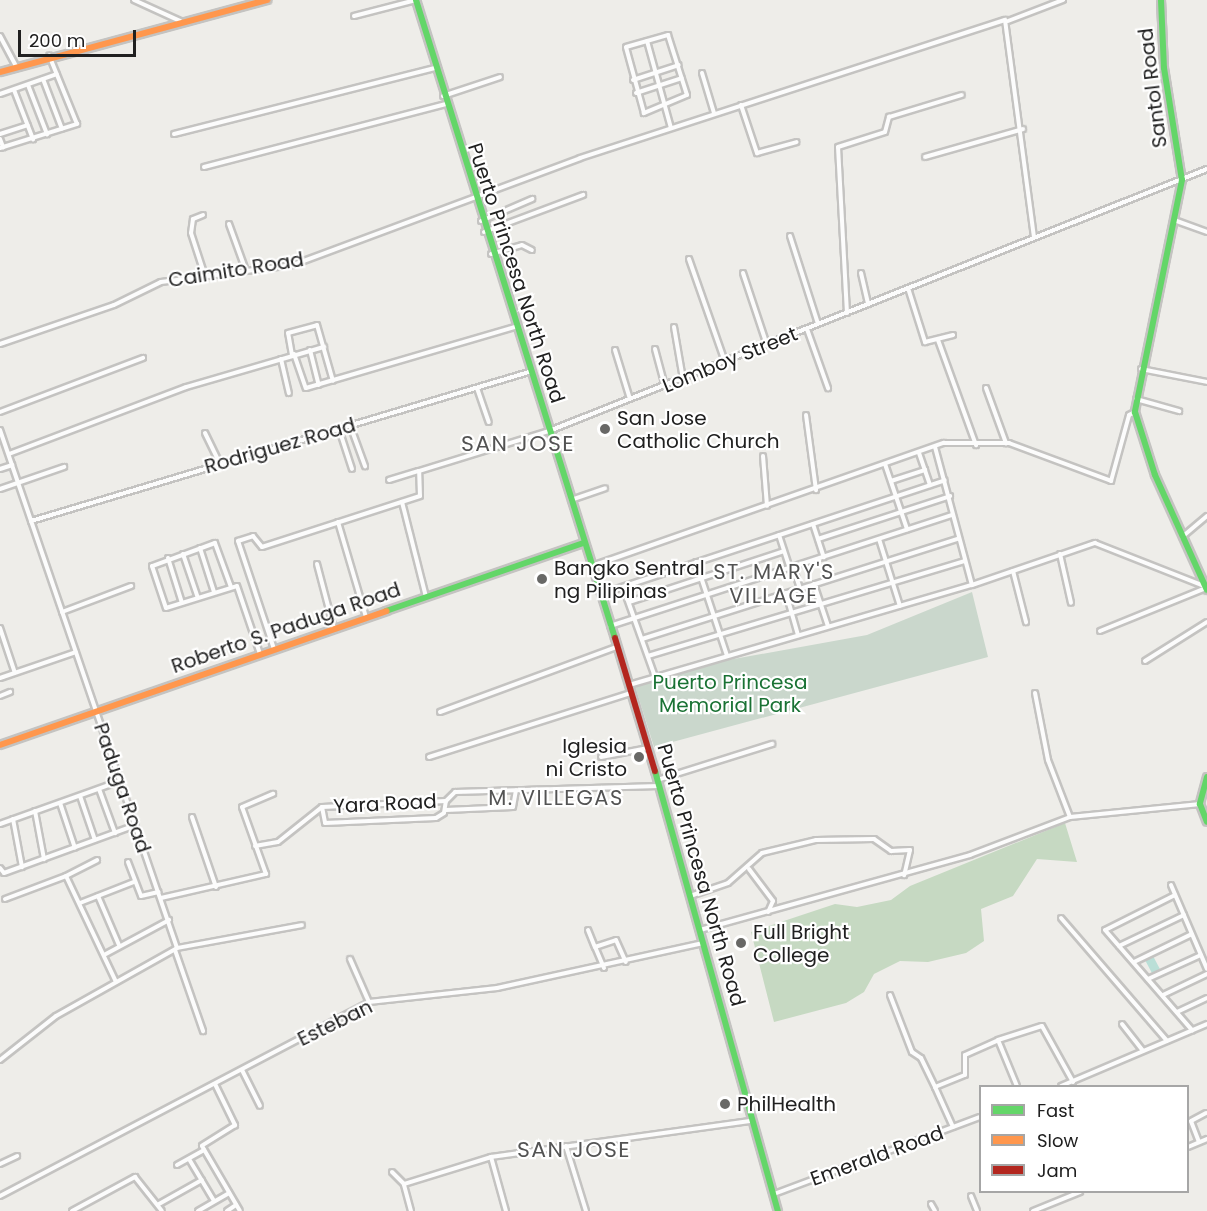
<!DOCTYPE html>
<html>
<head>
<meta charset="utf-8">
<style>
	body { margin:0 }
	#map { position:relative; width:1207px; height:1211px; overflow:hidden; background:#eeede9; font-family:Poppins,sans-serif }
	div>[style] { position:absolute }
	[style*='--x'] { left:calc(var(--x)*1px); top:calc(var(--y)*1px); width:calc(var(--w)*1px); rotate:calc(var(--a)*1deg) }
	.forest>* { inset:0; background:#c6d9c2 }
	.cemetery>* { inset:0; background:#cad7cc }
	.pitch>* { inset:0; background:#badfd7 }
	.roads { filter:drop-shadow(2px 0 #c4c3c1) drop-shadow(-2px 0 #c4c3c1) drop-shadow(0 2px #c4c3c1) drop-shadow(0 -2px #c4c3c1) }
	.street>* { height:4px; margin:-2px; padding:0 2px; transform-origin:2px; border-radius:2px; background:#fcfcfc }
	.fast>* { height:6px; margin:-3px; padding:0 3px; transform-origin:3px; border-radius:3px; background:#63d668 }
	.slow>* { height:6px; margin:-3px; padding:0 3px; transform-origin:3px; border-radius:3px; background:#ff974d }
	.jam>* { height:6px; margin:-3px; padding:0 3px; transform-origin:3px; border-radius:3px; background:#b3261e }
	.dots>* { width:16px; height:16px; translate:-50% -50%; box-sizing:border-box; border:3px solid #fff; border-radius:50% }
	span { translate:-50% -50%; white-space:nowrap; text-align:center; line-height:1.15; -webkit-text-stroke:4.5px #fff; paint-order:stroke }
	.street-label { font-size:20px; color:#202020 }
	.poi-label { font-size:20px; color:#202020 }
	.left { translate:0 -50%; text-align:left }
	.right { translate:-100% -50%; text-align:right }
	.park-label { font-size:20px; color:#1a7234 }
	.neighbourhood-label { font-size:21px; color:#535353; letter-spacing:1.5px }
	.quarter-label { font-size:22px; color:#535353; letter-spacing:1.5px }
	.legend { position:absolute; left:979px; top:1085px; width:210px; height:108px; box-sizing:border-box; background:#fff; border:2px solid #a6a6a6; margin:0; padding:8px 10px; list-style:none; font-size:18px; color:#202020 }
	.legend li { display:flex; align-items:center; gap:12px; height:30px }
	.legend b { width:30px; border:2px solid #a6a6a6 }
	.scale { position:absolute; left:18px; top:30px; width:118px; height:27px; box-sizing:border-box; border:3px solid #202020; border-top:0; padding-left:8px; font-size:18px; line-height:21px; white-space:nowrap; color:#202020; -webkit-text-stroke:4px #fff; paint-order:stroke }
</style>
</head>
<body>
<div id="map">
	<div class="forest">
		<i style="clip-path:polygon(1065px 823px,1077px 862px,1037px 859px,1013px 896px,981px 909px,984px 941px,966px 953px,928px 962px,900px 961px,874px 974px,864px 992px,846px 1003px,774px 1022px,751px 932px,835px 904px,857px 907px,891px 900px,910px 886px)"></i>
	</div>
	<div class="cemetery">
		<i style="clip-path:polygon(972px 592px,988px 657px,654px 747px,635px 686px,728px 660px,867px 635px)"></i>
	</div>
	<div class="pitch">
		<i style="clip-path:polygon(1153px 956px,1161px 971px,1153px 975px,1145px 960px)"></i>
	</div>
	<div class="roads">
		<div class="street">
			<i style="--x:134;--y:0;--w:51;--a:24.5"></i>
			<i style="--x:354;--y:16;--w:64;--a:-14.5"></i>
			<i style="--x:1008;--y:21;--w:59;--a:-20.9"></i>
			<i style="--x:668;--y:35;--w:63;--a:72.4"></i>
			<i style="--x:687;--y:95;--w:47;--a:157.3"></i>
			<i style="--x:644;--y:113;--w:68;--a:-105.3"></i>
			<i style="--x:626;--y:47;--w:44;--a:-15.9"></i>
			<i style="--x:0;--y:36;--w:34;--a:62"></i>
			<i style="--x:647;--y:41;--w:90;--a:74.6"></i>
			<i style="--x:702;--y:73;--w:42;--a:73.3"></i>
			<i style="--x:43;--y:79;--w:53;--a:69.2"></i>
			<i style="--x:633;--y:80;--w:48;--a:-18.1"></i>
			<i style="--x:28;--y:85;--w:53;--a:68.8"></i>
			<i style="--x:14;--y:90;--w:53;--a:68.8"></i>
			<i style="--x:636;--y:93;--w:48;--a:-18.1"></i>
			<i style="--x:0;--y:94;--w:60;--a:-19.3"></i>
			<i style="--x:443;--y:96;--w:60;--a:-18.4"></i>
			<i style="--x:741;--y:105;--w:51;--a:71.6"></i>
			<i style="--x:757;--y:153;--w:41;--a:-15.4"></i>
			<i style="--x:0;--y:134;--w:29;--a:-18"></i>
			<i style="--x:174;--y:134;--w:268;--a:-14.2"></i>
			<i style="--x:0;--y:139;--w:9;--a:69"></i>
			<i style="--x:0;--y:148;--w:81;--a:-17.3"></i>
			<i style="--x:77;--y:124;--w:74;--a:-112.1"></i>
			<i style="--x:925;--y:157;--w:102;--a:-15.9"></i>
			<i style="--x:204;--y:167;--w:249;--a:-14.6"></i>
			<i style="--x:203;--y:215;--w:11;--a:158"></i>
			<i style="--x:193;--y:219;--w:14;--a:98"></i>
			<i style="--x:191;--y:233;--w:45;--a:72"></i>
			<i style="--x:1174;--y:220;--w:35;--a:20"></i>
			<i style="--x:481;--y:221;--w:56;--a:-23.3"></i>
			<i style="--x:229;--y:224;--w:50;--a:70.1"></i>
			<i style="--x:484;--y:232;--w:106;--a:-20.5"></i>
			<i style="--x:790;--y:236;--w:92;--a:72.3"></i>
			<i style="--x:491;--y:254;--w:32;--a:-16"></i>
			<i style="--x:522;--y:245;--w:11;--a:27"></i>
			<i style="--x:689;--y:259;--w:109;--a:70.7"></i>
			<i style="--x:743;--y:273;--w:76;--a:71.6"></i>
			<i style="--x:861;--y:273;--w:32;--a:77"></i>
			<i style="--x:908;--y:288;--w:57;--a:72.5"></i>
			<i style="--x:925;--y:342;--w:29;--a:-14"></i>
			<i style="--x:847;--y:313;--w:166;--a:-93.1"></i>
			<i style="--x:838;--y:147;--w:49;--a:-17.7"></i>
			<i style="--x:885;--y:132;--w:16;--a:-75"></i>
			<i style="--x:889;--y:117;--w:76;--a:-16.8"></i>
			<i style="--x:674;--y:327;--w:53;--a:80.2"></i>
			<i style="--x:807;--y:329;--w:63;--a:70.4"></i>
			<i style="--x:938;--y:340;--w:112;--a:70.1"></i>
			<i style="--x:0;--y:344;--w:120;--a:-18.9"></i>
			<i style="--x:114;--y:305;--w:52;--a:-26.1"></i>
			<i style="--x:161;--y:282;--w:133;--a:-7.3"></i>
			<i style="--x:293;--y:265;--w:306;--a:-20.4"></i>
			<i style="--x:580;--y:158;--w:447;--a:-18"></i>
			<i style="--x:1005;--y:20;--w:219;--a:82.4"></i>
			<i style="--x:655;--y:349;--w:38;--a:75"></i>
			<i style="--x:310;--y:350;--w:36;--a:76"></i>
			<i style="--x:615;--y:350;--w:51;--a:73"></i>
			<i style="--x:294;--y:354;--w:36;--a:71"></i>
			<i style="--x:306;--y:388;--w:217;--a:-16.3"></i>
			<i style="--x:292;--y:355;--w:22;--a:-100"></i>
			<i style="--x:288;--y:333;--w:30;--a:-15"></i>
			<i style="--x:317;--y:325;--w:58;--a:74.1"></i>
			<i style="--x:281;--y:359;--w:35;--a:77"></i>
			<i style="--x:1141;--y:369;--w:67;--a:11.1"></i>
			<i style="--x:477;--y:388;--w:36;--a:71"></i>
			<i style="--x:986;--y:388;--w:59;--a:70"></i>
			<i style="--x:1136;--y:399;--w:45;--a:15.6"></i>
			<i style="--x:0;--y:412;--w:153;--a:-20.7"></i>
			<i style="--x:806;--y:415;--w:76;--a:82.4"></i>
			<i style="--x:350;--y:425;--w:44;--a:69.9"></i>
			<i style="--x:339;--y:429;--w:42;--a:72"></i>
			<i style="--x:0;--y:430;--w:547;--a:71.13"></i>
			<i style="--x:205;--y:433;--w:34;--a:64"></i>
			<i style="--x:935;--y:447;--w:143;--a:75"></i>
			<i style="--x:919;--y:453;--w:34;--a:71"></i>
			<i style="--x:9;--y:454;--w:189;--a:-20.7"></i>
			<i style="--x:186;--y:387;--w:144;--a:-16.2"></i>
			<i style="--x:763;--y:456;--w:50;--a:85.4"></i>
			<i style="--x:885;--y:464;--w:69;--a:71.3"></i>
			<i style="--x:0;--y:469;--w:13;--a:-18"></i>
			<i style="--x:389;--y:480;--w:31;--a:-17"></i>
			<i style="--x:891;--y:481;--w:36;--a:-18"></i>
			<i style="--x:0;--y:489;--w:68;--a:-19"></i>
			<i style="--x:571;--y:500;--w:36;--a:-19"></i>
			<i style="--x:402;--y:502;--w:98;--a:75.8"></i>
			<i style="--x:31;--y:521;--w:520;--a:-16.66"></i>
			<i style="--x:338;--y:522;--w:99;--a:73.6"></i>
			<i style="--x:813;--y:524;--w:35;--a:72"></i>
			<i style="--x:779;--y:535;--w:35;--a:72"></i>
			<i style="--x:1182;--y:537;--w:33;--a:-40"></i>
			<i style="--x:818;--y:539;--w:139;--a:-18"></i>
			<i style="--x:879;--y:539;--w:70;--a:72.6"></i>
			<i style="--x:200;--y:548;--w:46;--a:72.3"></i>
			<i style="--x:183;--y:554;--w:46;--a:71.2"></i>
			<i style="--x:1060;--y:554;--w:50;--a:77.3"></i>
			<i style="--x:168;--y:558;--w:47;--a:72.7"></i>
			<i style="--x:696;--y:562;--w:99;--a:71.7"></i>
			<i style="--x:317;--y:564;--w:67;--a:75.3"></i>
			<i style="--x:592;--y:566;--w:373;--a:-19.3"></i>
			<i style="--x:944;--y:443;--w:65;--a:0"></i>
			<i style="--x:1009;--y:443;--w:109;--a:20.4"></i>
			<i style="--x:1111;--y:481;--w:68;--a:-74.7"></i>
			<i style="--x:1129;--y:415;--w:7;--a:-27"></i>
			<i style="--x:793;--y:567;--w:22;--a:72"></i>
			<i style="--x:1013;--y:571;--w:53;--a:75.7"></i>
			<i style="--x:814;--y:584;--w:44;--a:71.6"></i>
			<i style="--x:231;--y:587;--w:47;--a:-110"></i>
			<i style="--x:215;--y:543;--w:67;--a:159.9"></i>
			<i style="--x:152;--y:566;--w:44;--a:71.6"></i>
			<i style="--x:166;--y:608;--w:74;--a:-17.2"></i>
			<i style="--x:237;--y:586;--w:72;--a:71.3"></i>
			<i style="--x:623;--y:587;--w:96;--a:70.4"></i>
			<i style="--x:786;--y:593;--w:44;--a:74.1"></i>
			<i style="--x:601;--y:594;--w:362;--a:-18.3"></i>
			<i style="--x:629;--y:602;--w:163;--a:-18.2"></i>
			<i style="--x:62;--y:612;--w:74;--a:-20.6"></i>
			<i style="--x:610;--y:626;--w:359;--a:-18"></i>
			<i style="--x:0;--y:628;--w:47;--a:71.6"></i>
			<i style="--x:1100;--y:631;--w:114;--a:-22.1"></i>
			<i style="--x:642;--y:639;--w:331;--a:-17.6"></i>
			<i style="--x:274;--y:649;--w:114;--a:-108.4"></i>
			<i style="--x:238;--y:541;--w:16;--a:-18"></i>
			<i style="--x:253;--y:536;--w:14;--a:51"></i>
			<i style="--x:262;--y:547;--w:166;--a:-17.9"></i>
			<i style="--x:420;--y:496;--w:25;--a:-92"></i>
			<i style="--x:419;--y:471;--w:136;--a:-17.1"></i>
			<i style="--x:549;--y:431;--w:708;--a:-21.71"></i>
			<i style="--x:648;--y:656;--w:331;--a:-16.7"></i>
			<i style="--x:1145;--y:661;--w:73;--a:-32.2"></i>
			<i style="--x:0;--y:678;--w:80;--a:-18.9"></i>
			<i style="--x:629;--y:685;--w:357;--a:-16.3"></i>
			<i style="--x:972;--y:585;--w:130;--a:-18.9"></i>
			<i style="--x:1095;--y:543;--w:117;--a:21.5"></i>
			<i style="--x:1035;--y:693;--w:68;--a:79"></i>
			<i style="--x:1048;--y:760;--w:61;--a:68.9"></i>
			<i style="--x:0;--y:696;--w:11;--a:-22"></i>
			<i style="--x:440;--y:712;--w:189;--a:-20.2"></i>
			<i style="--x:429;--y:757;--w:212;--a:-17.6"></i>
			<i style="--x:601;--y:757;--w:48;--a:-10.8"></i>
			<i style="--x:657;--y:780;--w:121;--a:-17.4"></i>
			<i style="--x:99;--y:789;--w:47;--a:70"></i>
			<i style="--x:80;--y:796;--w:46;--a:71.2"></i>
			<i style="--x:60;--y:803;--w:47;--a:71.6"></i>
			<i style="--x:322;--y:807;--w:16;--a:79"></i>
			<i style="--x:325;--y:823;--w:111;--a:-2.6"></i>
			<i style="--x:436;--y:818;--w:9;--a:-32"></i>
			<i style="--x:444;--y:813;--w:12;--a:-81"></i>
			<i style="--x:446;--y:810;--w:67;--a:-2.6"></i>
			<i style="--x:513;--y:807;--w:17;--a:-80"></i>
			<i style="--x:35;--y:811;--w:49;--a:79.4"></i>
			<i style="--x:192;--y:817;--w:74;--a:71.1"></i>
			<i style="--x:13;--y:819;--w:49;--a:79.4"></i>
			<i style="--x:0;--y:824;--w:127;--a:-19.7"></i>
			<i style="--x:255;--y:846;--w:23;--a:-10"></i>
			<i style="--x:278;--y:842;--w:56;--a:-38.5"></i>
			<i style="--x:322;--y:807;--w:124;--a:-2.8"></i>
			<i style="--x:446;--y:801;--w:13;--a:-45"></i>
			<i style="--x:455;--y:792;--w:204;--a:-1.7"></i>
			<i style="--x:128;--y:862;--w:36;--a:69"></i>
			<i style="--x:141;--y:896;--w:18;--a:-13"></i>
			<i style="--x:0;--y:868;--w:6;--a:51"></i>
			<i style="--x:4;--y:873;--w:140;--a:-20"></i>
			<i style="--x:749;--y:869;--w:40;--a:53"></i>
			<i style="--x:773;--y:901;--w:12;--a:114"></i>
			<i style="--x:66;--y:876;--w:35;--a:-27"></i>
			<i style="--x:1171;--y:885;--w:91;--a:66.8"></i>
			<i style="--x:1175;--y:895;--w:78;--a:153.4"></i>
			<i style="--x:1105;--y:930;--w:133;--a:49"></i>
			<i style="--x:98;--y:896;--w:53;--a:66.8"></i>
			<i style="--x:690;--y:896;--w:40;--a:-18.9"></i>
			<i style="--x:728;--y:883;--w:45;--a:-41.4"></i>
			<i style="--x:762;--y:853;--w:56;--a:-13.5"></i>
			<i style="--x:816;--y:840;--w:58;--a:-1"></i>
			<i style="--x:874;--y:839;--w:21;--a:35"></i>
			<i style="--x:891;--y:851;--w:19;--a:-3"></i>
			<i style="--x:910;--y:850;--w:26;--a:103"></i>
			<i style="--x:161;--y:898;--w:108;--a:-12.9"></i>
			<i style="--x:266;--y:874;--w:71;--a:-109.7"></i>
			<i style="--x:242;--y:807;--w:34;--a:-23"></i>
			<i style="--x:5;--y:899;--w:65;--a:-20.7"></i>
			<i style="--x:66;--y:876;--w:117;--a:64.7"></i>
			<i style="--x:80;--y:903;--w:58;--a:-21.3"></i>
			<i style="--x:1061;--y:918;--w:162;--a:49.2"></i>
			<i style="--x:588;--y:930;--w:18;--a:68"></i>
			<i style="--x:700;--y:930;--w:280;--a:-15.5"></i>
			<i style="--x:970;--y:855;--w:107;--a:-20.8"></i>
			<i style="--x:1070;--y:817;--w:131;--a:-5.7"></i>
			<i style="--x:1119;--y:946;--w:72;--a:-25.5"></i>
			<i style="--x:175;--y:950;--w:86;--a:70.9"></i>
			<i style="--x:104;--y:955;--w:74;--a:-28.3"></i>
			<i style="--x:350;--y:959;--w:47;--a:66.2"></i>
			<i style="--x:1134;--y:962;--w:64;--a:-25.8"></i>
			<i style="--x:604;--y:968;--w:23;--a:-113"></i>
			<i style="--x:595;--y:947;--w:22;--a:-18"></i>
			<i style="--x:616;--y:940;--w:24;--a:66"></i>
			<i style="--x:1148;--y:979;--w:58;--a:-24.4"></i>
			<i style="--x:890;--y:995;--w:61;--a:68.9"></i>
			<i style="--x:912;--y:1052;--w:11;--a:34"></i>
			<i style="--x:921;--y:1058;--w:32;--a:64"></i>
			<i style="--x:1163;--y:995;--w:49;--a:-25.5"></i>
			<i style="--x:1177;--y:1012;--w:33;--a:-25"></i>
			<i style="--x:1122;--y:1024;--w:34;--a:52"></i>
			<i style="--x:998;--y:1040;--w:50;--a:67.6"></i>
			<i style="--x:0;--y:1060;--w:71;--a:-38.2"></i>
			<i style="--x:56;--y:1016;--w:139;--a:-29.3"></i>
			<i style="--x:177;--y:948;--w:127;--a:-10.4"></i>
			<i style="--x:242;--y:1070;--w:40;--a:63.4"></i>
			<i style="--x:215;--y:1084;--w:46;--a:64"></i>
			<i style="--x:235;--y:1125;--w:39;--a:148"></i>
			<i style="--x:202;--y:1146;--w:75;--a:59.7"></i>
			<i style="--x:1061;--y:1086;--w:159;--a:-23"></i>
			<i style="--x:953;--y:1127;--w:44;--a:-114.2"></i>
			<i style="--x:935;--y:1087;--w:32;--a:-22"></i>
			<i style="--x:965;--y:1075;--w:20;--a:-90"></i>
			<i style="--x:965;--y:1055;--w:36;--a:-24"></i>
			<i style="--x:998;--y:1040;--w:46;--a:-17.7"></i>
			<i style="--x:1042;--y:1026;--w:64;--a:61"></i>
			<i style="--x:1199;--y:1142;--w:22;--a:-111"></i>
			<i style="--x:1191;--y:1121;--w:17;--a:-28"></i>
			<i style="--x:566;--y:1146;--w:68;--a:72.9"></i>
			<i style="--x:1188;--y:1147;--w:21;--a:-23"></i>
			<i style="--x:491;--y:1157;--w:56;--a:74.5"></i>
			<i style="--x:189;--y:1159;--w:49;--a:59.2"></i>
			<i style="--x:0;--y:1164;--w:19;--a:-25"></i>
			<i style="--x:177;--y:1165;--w:31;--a:-29"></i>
			<i style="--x:392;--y:1172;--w:17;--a:45"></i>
			<i style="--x:774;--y:1194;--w:220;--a:-20.5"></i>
			<i style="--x:0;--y:1196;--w:417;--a:-27.7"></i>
			<i style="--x:369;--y:1002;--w:129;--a:-6.2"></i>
			<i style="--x:497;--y:988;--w:211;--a:-12.3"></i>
			<i style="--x:971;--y:1196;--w:16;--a:68"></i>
			<i style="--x:159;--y:1204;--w:49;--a:-29.2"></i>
			<i style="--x:931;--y:1204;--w:8;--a:60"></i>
			<i style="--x:72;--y:1211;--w:72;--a:-28.4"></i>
			<i style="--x:135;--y:1177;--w:43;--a:51.5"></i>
			<i style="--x:198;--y:1211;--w:36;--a:-30"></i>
			<i style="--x:227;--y:1211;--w:11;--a:-34"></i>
			<i style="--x:411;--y:1211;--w:28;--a:-105"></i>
			<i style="--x:404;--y:1184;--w:91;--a:-17.2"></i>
			<i style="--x:491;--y:1157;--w:263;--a:-7.9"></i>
			<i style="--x:1033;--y:1211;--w:51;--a:-22"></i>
		</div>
		<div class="fast">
			<i style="--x:416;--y:0;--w:668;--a:72.68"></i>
			<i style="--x:1161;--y:0;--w:68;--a:87.5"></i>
			<i style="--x:1164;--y:68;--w:113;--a:80.9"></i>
			<i style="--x:1182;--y:180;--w:237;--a:101.5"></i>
			<i style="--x:1135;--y:412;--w:66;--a:72.4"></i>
			<i style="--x:1155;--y:475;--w:126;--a:65.7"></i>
			<i style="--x:386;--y:611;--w:208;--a:-19"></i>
			<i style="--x:655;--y:771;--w:457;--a:74.4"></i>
			<i style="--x:1207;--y:777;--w:28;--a:105"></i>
			<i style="--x:1200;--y:804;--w:19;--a:69"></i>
		</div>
		<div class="slow">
			<i style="--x:0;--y:72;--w:277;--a:-15.1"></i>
			<i style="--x:0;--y:745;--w:409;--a:-19.1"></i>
		</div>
		<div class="jam">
			<i style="--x:615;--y:638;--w:139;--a:73.3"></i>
		</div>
	</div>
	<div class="dots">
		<i style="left:605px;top:429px;background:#686866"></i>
		<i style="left:542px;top:579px;background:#686866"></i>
		<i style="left:639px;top:757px;background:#686866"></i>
		<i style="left:741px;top:943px;background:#686866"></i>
		<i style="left:725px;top:1104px;background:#686866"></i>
	</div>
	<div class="street-label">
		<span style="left:1153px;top:88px;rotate:-97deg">Santol Road</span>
		<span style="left:236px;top:270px;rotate:-9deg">Caimito Road</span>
		<span style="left:516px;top:273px;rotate:72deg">Puerto Princesa North Road</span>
		<span style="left:730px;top:360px;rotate:-22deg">Lomboy Street</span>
		<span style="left:280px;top:446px;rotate:-16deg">Rodriguez Road</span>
		<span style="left:286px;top:628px;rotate:-19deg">Roberto S. Paduga Road</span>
		<span style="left:122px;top:788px;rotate:71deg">Paduga Road</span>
		<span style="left:385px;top:804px;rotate:-3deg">Yara Road</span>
		<span style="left:701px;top:875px;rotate:74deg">Puerto Princesa North Road</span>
		<span style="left:335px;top:1023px;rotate:-26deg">Esteban</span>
		<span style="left:877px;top:1156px;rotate:-20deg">Emerald Road</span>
	</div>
	<div class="poi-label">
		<span class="left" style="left:617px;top:430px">San Jose<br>Catholic Church</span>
		<span class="left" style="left:554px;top:580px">Bangko Sentral<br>ng Pilipinas</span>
		<span class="right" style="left:627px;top:758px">Iglesia<br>ni Cristo</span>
		<span class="left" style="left:753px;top:944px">Full Bright<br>College</span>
		<span class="left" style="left:737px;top:1104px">PhilHealth</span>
	</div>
	<div class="park-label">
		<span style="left:730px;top:694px">Puerto Princesa<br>Memorial Park</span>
	</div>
	<div class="neighbourhood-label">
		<span style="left:774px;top:584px">ST. MARY'S<br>VILLAGE</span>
		<span style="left:556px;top:798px">M. VILLEGAS</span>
	</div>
	<div class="quarter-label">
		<span style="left:518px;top:444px">SAN JOSE</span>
		<span style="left:574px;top:1150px">SAN JOSE</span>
	</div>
	<ul class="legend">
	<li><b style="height:8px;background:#63d668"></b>Fast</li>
	<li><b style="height:8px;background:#ff974d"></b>Slow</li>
	<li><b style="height:8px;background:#b3261e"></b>Jam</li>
	</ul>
	<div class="scale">200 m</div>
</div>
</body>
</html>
